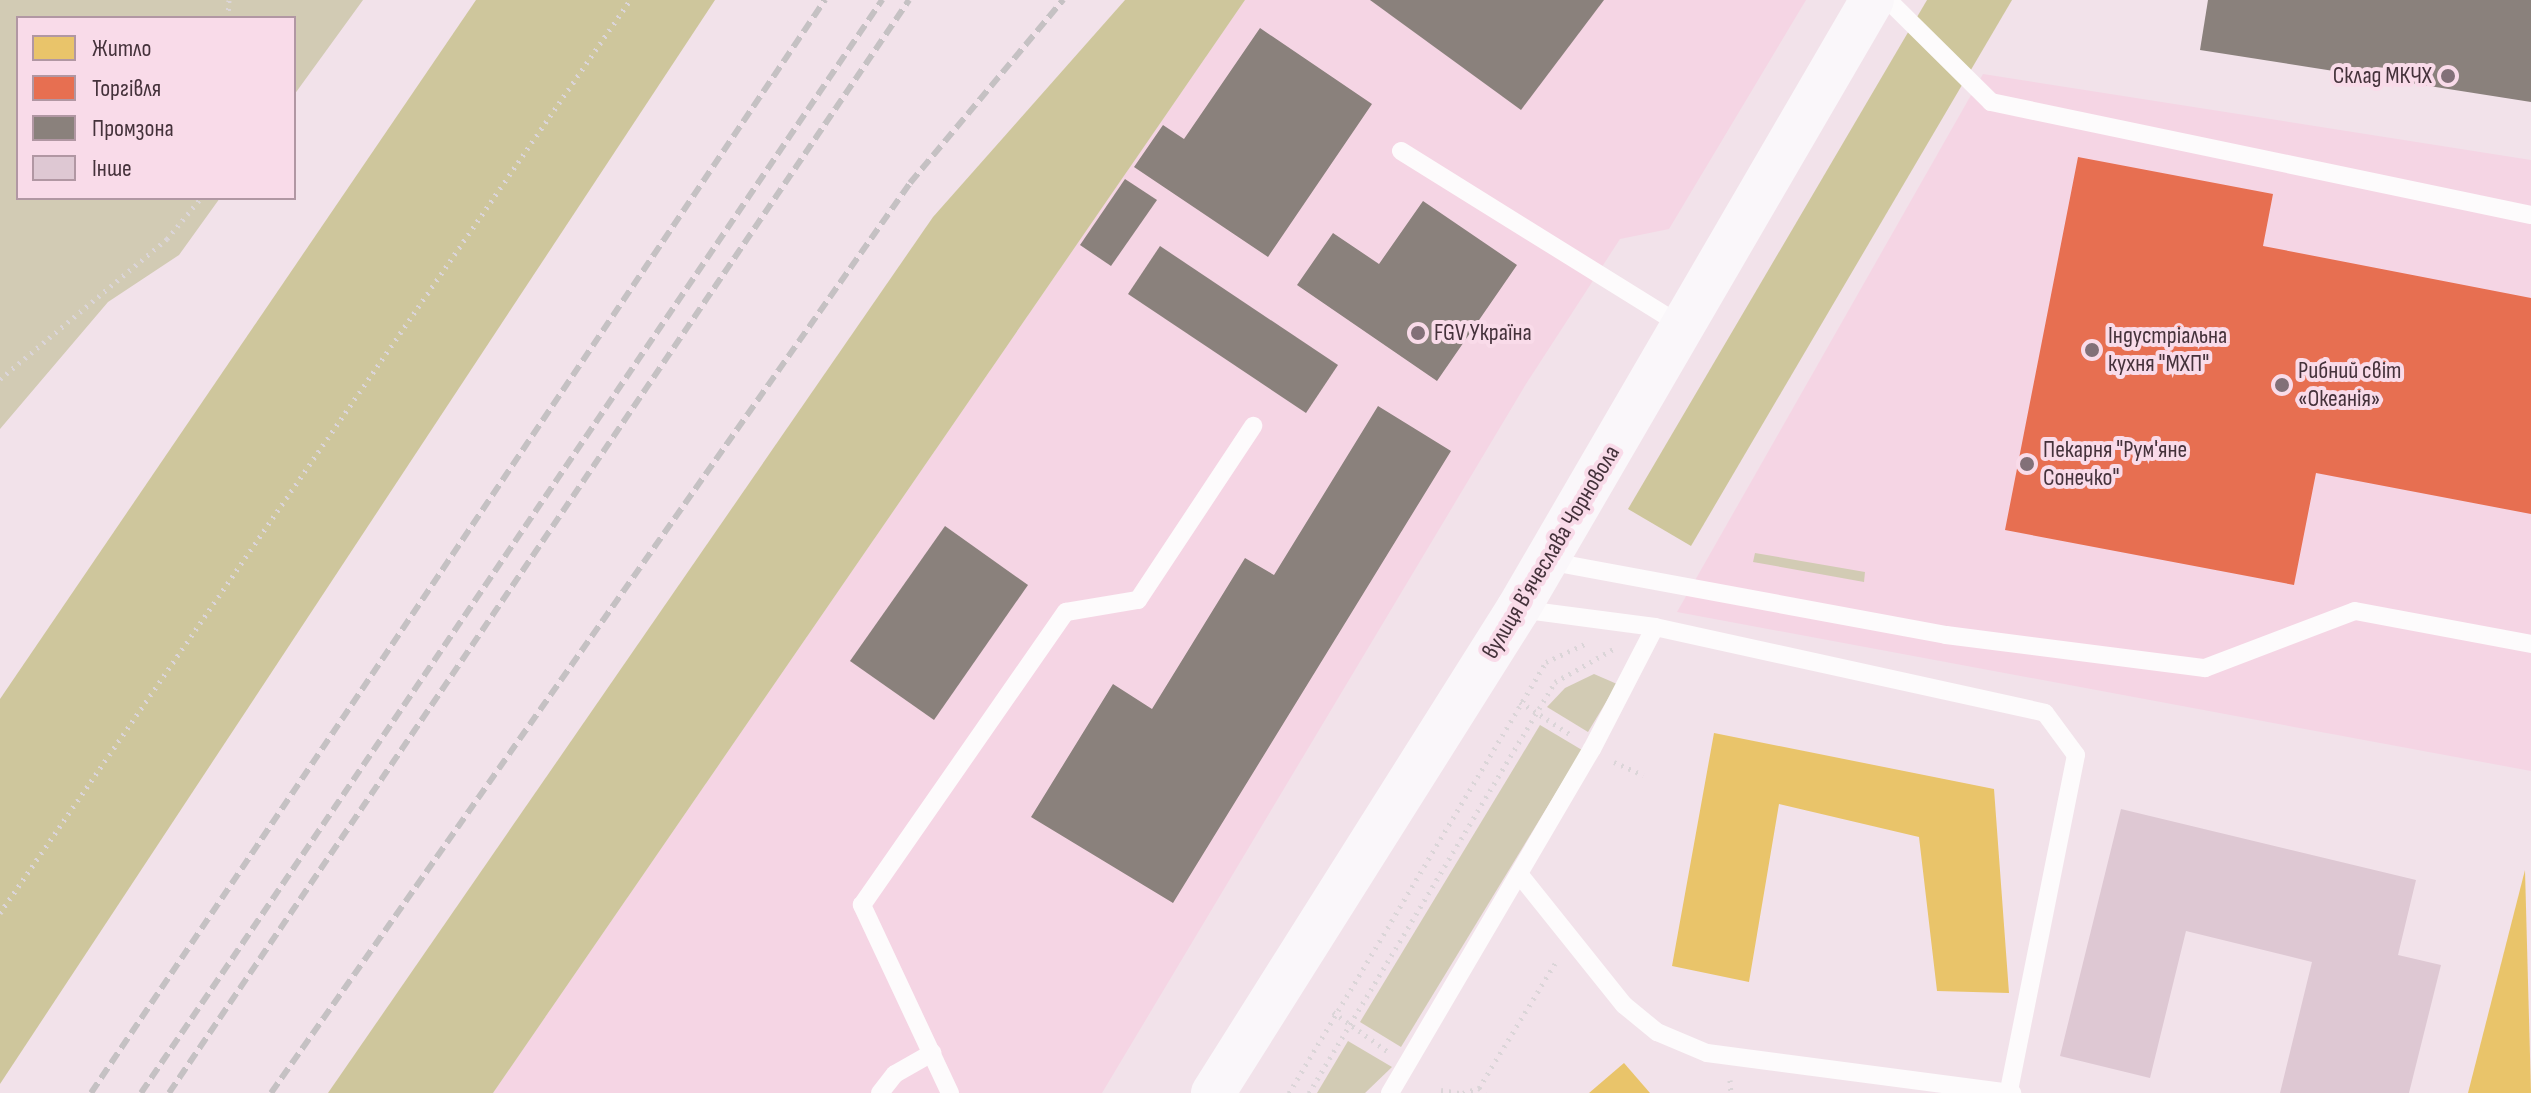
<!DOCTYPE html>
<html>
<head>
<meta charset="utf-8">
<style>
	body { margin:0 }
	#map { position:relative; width:2531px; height:1093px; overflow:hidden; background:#f2e2ea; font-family:"Sofia Sans Condensed",sans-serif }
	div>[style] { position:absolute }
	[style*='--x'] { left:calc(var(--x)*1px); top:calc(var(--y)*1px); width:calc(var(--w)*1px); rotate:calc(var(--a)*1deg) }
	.built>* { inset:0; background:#f5d5e4 }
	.green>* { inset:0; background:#d2cbb4 }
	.forest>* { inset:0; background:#cec69c }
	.homes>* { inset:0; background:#e9c46a }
	.shops>* { inset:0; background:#e76f51 }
	.industry>* { inset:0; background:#8a817c }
	.building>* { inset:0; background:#dec8d3 }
	.path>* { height:5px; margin-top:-2.5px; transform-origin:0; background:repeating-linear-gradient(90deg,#dbd5d8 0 2px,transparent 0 8px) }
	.lane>* { height:18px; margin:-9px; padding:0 9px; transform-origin:9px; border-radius:9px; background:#fdfbfc }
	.secondary>* { height:44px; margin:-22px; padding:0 22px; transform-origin:22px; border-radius:22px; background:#faf7fa }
	.rail>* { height:6px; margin-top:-3px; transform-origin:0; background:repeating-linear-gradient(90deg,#c5c1c3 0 12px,transparent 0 18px) }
	.dots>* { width:22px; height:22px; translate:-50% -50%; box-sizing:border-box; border:4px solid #f9dbe9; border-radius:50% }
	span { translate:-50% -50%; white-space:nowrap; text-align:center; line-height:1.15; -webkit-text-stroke:8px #f9dbe9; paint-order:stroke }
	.poi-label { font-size:24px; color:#45323b }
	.right { translate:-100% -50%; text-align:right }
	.left { translate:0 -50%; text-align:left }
	.street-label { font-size:24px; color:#45323b }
	.legend { position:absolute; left:16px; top:16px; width:280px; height:184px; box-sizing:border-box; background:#f9dbe9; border:2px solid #b197a3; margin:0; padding:10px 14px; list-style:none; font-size:24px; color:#45323b }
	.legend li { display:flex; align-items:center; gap:16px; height:40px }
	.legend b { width:40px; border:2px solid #b197a3 }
</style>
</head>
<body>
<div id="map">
	<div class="built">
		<i style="clip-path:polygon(1245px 0,1806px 0,1669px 229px,1620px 239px,1526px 384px,1102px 1093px,493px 1093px)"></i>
		<i style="clip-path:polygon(1983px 74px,2531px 160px,2531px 771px,1677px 612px)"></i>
	</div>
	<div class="green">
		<i style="clip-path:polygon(0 0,363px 0,294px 95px,294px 18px,18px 18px,18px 198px,220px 198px,179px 255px,108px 302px,0 429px)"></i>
		<i style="clip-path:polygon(1755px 553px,1865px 572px,1864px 582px,1753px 562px)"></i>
		<i style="clip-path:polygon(1594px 674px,1617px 684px,1588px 732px,1547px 707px,1565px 688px)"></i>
		<i style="clip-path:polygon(1540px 725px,1582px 750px,1401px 1047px,1360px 1022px)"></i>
		<i style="clip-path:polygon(1348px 1041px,1392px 1067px,1365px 1093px,1317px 1093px)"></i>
	</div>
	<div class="forest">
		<i style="clip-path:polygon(476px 0,715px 0,0 1084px,0 699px)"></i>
		<i style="clip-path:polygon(1125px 0,1245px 0,493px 1093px,328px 1093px,933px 217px)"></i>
		<i style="clip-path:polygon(1927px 0,2012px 0,1691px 546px,1628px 509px)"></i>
	</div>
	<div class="homes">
		<i style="clip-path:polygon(1714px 733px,1994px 789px,2009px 993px,1937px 991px,1919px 837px,1779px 804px,1749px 982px,1672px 966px)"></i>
		<i style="clip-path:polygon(2525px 870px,2531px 1093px,2468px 1093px)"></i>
		<i style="clip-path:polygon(1624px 1063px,1650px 1093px,1589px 1093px)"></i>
	</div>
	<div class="shops">
		<i style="clip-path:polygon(2078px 157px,2273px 194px,2263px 246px,2531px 298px,2531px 514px,2316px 473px,2294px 585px,2005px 530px)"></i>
	</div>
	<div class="industry">
		<i style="clip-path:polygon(1370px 0,1604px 0,1521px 110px)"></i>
		<i style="clip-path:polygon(2208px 0,2531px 0,2531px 102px,2200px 50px)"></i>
		<i style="clip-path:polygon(1260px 28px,1372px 104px,1268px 257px,1134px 167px,1163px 125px,1184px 139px)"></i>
		<i style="clip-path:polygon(1125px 179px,1157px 200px,1111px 266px,1080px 245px)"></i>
		<i style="clip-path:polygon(1423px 201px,1517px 265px,1437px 381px,1297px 285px,1333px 233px,1379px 264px)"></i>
		<i style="clip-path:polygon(1160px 246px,1338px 365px,1306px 413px,1128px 294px)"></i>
		<i style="clip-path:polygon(1378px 406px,1451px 451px,1173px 903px,1031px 817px,1113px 684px,1152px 709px,1245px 558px,1274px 575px)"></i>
		<i style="clip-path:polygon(945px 526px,1028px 585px,934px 720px,850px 661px)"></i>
	</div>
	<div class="building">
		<i style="clip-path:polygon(2121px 809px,2416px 880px,2398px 955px,2441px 965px,2409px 1093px,2280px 1093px,2312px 962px,2186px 931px,2150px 1078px,2060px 1056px)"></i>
	</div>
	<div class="path">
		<i style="--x:228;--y:18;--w:18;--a:-87"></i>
		<i style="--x:0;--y:379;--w:218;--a:-40"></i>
		<i style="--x:167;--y:239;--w:53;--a:-50.3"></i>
		<i style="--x:1520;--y:702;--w:63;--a:32.7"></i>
		<i style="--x:1614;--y:762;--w:32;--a:24"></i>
		<i style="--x:0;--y:913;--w:1109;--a:-55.39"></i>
		<i style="--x:1333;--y:1012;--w:67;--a:35.8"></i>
		<i style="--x:1730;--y:1080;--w:13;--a:86"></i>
		<i style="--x:1479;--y:1088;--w:8;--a:40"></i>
		<i style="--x:1441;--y:1090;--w:20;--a:9"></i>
		<i style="--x:1289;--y:1093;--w:502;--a:-59.19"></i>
		<i style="--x:1546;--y:662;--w:47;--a:-24.9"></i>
		<i style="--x:1309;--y:1093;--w:479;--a:-59.1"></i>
		<i style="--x:1555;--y:682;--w:69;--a:-29.5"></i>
		<i style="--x:1463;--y:1093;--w:17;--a:-17"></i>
		<i style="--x:1479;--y:1088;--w:150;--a:-58.6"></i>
	</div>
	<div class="lane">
		<i style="--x:1888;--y:0;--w:145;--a:44.7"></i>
		<i style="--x:1991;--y:102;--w:552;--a:11.82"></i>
		<i style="--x:1401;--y:151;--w:333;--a:31.9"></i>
		<i style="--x:1547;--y:561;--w:406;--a:10.5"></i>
		<i style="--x:1946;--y:635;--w:261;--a:7.3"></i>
		<i style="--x:2205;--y:668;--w:160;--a:-20.8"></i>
		<i style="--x:2355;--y:611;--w:179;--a:10.6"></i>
		<i style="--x:1655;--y:627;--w:399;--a:12.4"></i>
		<i style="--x:2045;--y:713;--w:52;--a:53.6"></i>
		<i style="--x:2076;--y:755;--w:342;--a:101.3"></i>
		<i style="--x:1519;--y:874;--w:168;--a:51.3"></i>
		<i style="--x:1624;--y:1005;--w:43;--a:39.3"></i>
		<i style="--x:1657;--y:1032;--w:54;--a:22.8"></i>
		<i style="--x:1707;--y:1053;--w:308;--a:7.5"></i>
		<i style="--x:880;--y:1093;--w:24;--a:-52"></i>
		<i style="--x:895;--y:1074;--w:43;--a:-29.6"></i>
		<i style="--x:950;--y:1093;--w:208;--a:-115.1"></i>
		<i style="--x:862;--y:905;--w:357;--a:-55.2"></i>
		<i style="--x:1066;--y:612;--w:73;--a:-9.5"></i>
		<i style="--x:1138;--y:600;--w:209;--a:-56.5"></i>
		<i style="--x:1390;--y:1093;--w:399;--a:-59.6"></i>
		<i style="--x:1592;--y:749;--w:137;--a:-62.7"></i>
		<i style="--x:1655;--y:627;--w:137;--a:-172.5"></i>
	</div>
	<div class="secondary">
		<i style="--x:1213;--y:1093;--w:572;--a:-57.78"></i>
		<i style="--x:1518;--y:609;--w:704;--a:-59.83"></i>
	</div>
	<div class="rail">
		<i style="--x:91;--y:1093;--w:1317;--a:-56.12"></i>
		<i style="--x:141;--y:1093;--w:1321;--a:-55.86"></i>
		<i style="--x:169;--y:1093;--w:1320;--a:-55.9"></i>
		<i style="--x:271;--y:1093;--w:1112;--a:-54.92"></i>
		<i style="--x:910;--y:183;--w:239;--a:-50.1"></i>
	</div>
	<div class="dots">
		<i style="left:2448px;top:76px;background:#827078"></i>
		<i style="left:1418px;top:333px;background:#827078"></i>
		<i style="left:2092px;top:350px;background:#827078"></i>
		<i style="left:2282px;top:385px;background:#827078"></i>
		<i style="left:2027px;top:464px;background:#827078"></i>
	</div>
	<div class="poi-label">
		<span class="right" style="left:2432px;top:76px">Склад МКЧХ</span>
		<span class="left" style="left:1434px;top:333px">FGV Україна</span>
		<span class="left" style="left:2108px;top:350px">Індустріальна<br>кухня "МХП"</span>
		<span class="left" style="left:2298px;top:385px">Рибний світ<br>«Океанія»</span>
		<span class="left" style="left:2043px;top:464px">Пекарня "Рум'яне<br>Сонечко"</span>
	</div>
	<div class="street-label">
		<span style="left:1551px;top:552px;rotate:-59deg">вулиця Вʼячеслава Чорновола</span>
	</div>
	<ul class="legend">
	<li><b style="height:22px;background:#e9c46a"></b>Житло</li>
	<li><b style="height:22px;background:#e76f51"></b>Торгівля</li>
	<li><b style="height:22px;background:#8a817c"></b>Промзона</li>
	<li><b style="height:22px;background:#dec8d3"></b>Інше</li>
	</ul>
</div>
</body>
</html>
